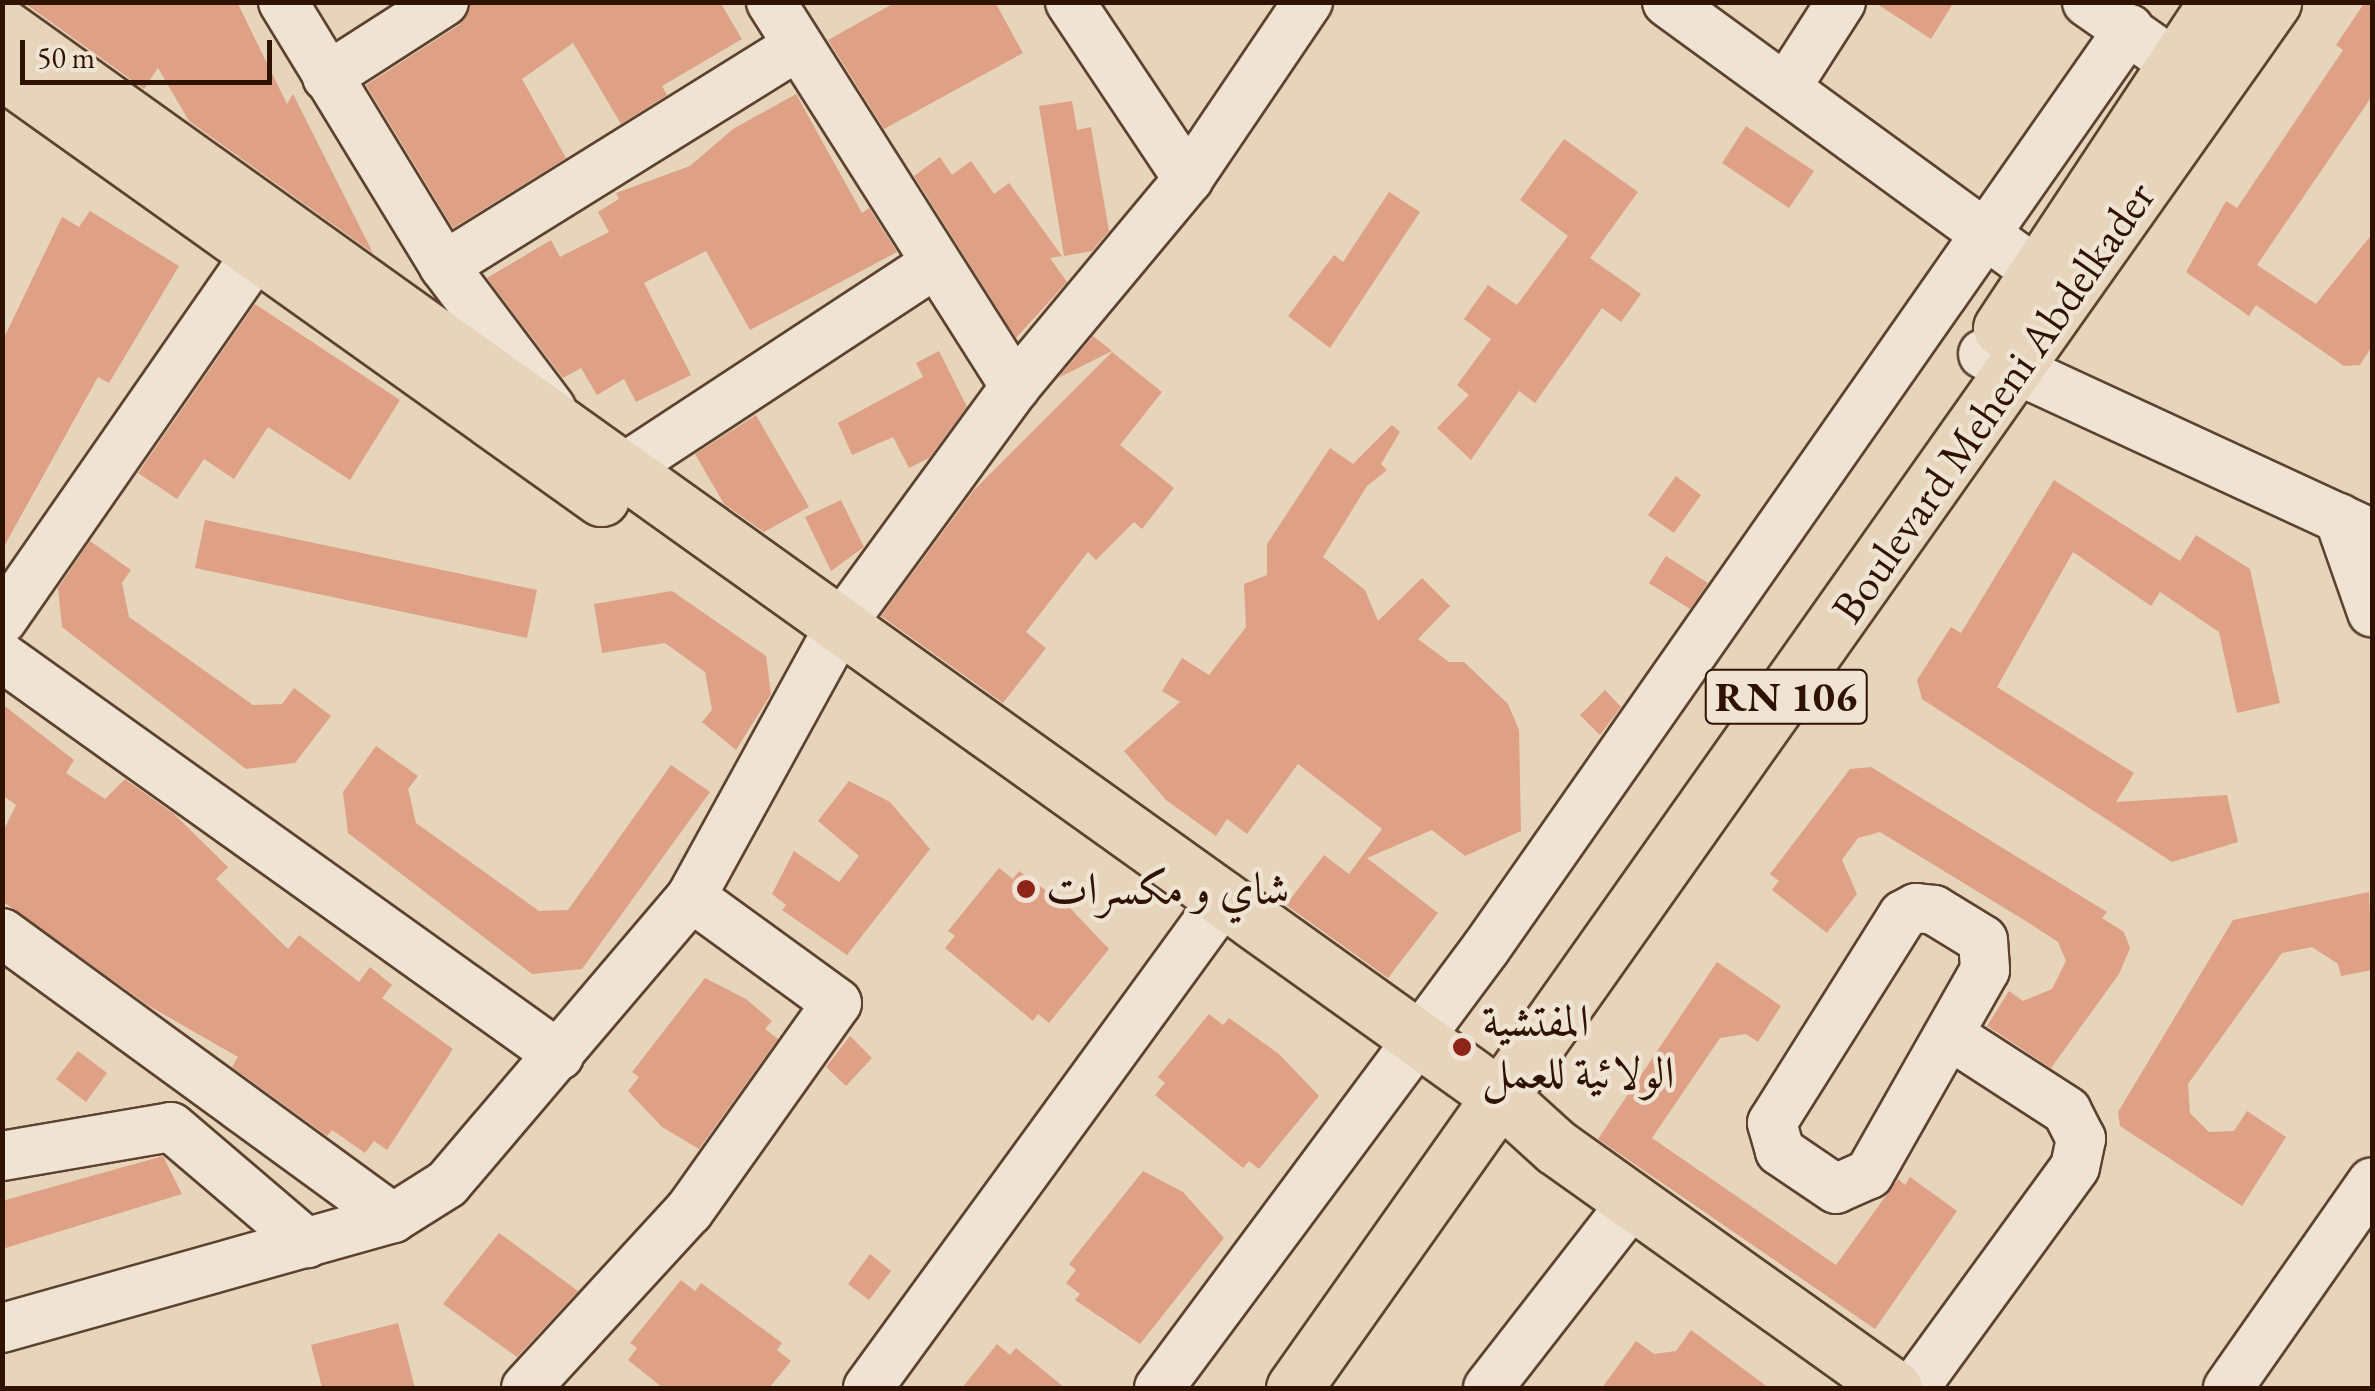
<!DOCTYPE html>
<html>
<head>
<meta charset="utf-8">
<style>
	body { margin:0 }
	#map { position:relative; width:2375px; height:1391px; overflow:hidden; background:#e6d4bb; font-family:"EB Garamond",Amiri,serif }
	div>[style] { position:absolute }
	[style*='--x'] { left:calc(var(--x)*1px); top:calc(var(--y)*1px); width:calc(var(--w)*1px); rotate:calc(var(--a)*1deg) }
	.building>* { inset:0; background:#dfa185 }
	.roads { filter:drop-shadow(2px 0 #5d422f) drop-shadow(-2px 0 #5d422f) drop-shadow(0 2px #5d422f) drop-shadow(0 -2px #5d422f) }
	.minor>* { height:48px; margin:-24px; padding:0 24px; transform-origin:24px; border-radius:24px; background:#efe3d3 }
	.major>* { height:55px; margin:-27.5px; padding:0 27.5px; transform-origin:27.5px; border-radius:27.5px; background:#e6d4bb }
	.dots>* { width:28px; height:28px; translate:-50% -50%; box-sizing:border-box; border:5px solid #efe3d3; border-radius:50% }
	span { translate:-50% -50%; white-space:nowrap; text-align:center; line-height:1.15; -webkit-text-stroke:9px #efe3d3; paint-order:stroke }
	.shield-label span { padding:2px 8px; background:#efe3d3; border:2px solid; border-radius:8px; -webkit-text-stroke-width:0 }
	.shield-label { font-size:42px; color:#2f1200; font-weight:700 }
	.street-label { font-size:45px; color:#2f1200 }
	.poi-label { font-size:45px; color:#2f1200 }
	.left { translate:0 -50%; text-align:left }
	.frame { position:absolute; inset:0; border:5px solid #2f1200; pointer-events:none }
	.scale { position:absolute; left:20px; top:40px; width:252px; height:45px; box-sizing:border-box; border:5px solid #2f1200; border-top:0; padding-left:12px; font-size:30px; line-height:35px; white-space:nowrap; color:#2f1200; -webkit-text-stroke:8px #efe3d3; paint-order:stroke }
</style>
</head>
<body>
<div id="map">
	<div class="building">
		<i style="clip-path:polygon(23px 2px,237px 2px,287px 104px,293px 94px,373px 253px,189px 121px,158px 68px,144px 89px)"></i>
		<i style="clip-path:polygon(471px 2px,720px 2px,742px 39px,662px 86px,667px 95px,621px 124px,573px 43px,522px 79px,566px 158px,453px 228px,366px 85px,459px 25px)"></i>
		<i style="clip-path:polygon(896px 2px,995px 2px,1023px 53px,884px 129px,828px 40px)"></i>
		<i style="clip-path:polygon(1874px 2px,1954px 2px,1931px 39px)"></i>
		<i style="clip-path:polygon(2365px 2px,2372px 2px,2372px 96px,2257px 265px,2316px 304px,2372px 234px,2372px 346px,2360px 365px,2344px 366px,2256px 305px,2249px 316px,2186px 272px,2226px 201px,2237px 208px,2343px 50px,2336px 45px)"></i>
		<i style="clip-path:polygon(796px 94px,862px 213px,869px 208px,897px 252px,750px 330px,706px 251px,644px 283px,691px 375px,636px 402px,624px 379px,597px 395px,581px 368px,563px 378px,487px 278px,551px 240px,560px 257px,609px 232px,598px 212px,619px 199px,616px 193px,690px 166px,733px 129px)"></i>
		<i style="clip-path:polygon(1072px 101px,1077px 130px,1091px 127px,1109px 231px,1092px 251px,1064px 256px,1039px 106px)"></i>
		<i style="clip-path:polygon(1746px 126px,1814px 171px,1789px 208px,1722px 163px)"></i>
		<i style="clip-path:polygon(1564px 139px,1638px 192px,1590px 258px,1641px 294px,1621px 322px,1602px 308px,1535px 403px,1519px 391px,1471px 460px,1437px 428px,1469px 395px,1457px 385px,1491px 339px,1464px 319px,1488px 285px,1517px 305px,1568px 236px,1520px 200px)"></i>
		<i style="clip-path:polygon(940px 157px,952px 175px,971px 161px,994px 194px,1009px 183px,1062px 256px,1050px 258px,1067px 282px,1016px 338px,914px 176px)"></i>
		<i style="clip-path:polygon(1389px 192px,1420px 212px,1330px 348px,1288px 316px,1334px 255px,1343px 262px)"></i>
		<i style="clip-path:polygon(90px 211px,179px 266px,109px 383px,98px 377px,2px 550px,2px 342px,62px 217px,79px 227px)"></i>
		<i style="clip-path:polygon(255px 304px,400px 400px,350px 480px,268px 427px,234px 479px,204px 459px,177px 499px,138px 473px)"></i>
		<i style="clip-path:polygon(1093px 336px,1112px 351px,1058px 378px)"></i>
		<i style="clip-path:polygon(939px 351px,967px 407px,929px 458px,909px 468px,893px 437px,852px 455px,838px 423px,923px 377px,916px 363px)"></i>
		<i style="clip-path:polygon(1112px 352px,1162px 392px,1120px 445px,1174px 488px,1142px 529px,1134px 522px,1096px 560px,1088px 552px,1026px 632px,1046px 648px,1003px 703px,881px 616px,974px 490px)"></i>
		<i style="clip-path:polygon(756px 415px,809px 507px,764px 532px,724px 504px,695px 454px)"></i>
		<i style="clip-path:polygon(1392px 425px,1400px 432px,1381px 464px,1387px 470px,1367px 486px,1323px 557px,1365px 590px,1378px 621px,1422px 578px,1450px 606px,1418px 639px,1449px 662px,1464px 662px,1508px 704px,1519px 730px,1521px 831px,1465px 856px,1432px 830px,1367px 858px,1438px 913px,1388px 978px,1286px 905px,1324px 855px,1349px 874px,1382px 829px,1298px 764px,1247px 834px,1227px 819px,1216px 836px,1166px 800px,1124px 751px,1180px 702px,1162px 691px,1182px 658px,1209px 675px,1246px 627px,1244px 584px,1267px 575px,1267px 544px,1330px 448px,1353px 464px)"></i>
		<i style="clip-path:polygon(1676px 476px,1701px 495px,1674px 533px,1648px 515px)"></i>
		<i style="clip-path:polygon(2054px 480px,2180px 561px,2196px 535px,2250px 569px,2280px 703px,2237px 713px,2219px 632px,2160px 592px,2151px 606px,2073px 552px,1997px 687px,2134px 773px,2116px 802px,2227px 795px,2238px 842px,2172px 862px,1922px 699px,1917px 680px,1951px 627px,1961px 633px)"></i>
		<i style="clip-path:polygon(841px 500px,864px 547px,831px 571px,805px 517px)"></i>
		<i style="clip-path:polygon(205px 520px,537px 590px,527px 638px,195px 568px)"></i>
		<i style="clip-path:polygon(90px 541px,131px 570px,122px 583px,129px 617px,253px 705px,282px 704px,294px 688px,331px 716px,295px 763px,246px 769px,62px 627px,58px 588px)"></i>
		<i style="clip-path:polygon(1666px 556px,1708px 583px,1690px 609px,1649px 583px)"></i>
		<i style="clip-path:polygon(672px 591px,766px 656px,771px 694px,736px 750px,702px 722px,712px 710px,705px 672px,665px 643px,602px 653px,594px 604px)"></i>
		<i style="clip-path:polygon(1605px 690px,1621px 707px,1600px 735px,1580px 715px)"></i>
		<i style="clip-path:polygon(2px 704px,74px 760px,66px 773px,105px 799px,125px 779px,174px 814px,228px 867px,216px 879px,288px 949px,299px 935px,359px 982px,370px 967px,392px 985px,382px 998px,453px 1049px,387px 1150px,374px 1141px,365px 1153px,332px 1130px,327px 1136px,232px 1067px,238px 1057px,149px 1006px,2px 901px,2px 834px,16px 805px,2px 795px)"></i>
		<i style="clip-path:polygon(376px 746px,418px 776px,408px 789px,416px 823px,539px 911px,568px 910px,671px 765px,710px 792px,582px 969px,532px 974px,348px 833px,343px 792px)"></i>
		<i style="clip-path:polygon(1871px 767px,2107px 912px,2102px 918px,2124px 932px,2130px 948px,2119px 974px,2051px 1068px,1987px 1026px,2009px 991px,2023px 1001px,2052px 989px,2066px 961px,2058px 942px,2029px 923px,1880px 832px,1858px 838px,1842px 860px,1857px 894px,1827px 933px,1772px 890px,1779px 881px,1770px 874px,1850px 769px)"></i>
		<i style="clip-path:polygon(849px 781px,890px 802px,930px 849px,847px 955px,782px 910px,786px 905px,772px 894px,794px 851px,839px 882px,859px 856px,818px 821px)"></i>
		<i style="clip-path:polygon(999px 868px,1013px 879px,1019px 871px,1069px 907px,1109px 949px,1049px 1023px,1038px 1014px,1033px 1021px,945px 948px,955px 936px,948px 931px)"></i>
		<i style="clip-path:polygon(2369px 892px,2372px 970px,2341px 976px,2338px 964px,2312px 947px,2282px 953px,2188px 1084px,2190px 1113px,2209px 1132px,2234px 1131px,2247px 1111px,2286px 1137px,2242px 1206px,2120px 1126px,2118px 1112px,2233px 920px)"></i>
		<i style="clip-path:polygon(1717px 962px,1781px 1006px,1758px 1042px,1746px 1034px,1720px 1038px,1652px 1138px,1836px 1265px,1898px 1179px,1905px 1185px,1910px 1177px,1957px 1211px,1875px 1329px,1598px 1139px)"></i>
		<i style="clip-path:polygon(705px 978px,746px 999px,772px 1021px,765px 1029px,778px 1039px,699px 1149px,662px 1127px,628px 1091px,639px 1077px,632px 1072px)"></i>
		<i style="clip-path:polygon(1209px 1014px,1223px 1025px,1229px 1018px,1279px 1054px,1319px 1096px,1259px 1169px,1249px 1161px,1243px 1168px,1155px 1095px,1165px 1083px,1158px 1077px)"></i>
		<i style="clip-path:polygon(850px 1036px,872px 1058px,846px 1086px,826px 1067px)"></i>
		<i style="clip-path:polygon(78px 1051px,107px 1073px,86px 1102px,56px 1079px)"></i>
		<i style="clip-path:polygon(163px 1156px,182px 1194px,2px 1249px,2px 1201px)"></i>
		<i style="clip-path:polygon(1143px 1171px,1183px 1192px,1224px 1238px,1140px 1344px,1075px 1300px,1080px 1294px,1066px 1283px,1076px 1270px,1069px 1264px)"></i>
		<i style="clip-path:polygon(499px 1233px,578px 1291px,517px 1357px,443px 1304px)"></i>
		<i style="clip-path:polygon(870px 1254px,891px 1271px,869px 1300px,848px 1284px)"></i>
		<i style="clip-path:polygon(681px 1280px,695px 1291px,701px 1283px,782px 1343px,777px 1350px,791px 1361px,769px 1388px,663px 1388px,628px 1360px,637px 1348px,630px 1343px)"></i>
		<i style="clip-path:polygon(398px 1323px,415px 1388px,322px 1388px,311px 1345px)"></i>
		<i style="clip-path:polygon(1691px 1330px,1769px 1388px,1602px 1388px,1636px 1341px,1654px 1354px,1676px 1351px)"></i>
		<i style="clip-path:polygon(997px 1344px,1010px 1355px,1016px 1348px,1065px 1388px,962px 1388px)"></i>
	</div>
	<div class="roads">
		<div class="minor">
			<i style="--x:283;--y:2;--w:309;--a:58.6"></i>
			<i style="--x:444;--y:266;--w:178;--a:53"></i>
			<i style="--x:771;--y:2;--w:456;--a:57.6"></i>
			<i style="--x:1070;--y:2;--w:213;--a:56.3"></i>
			<i style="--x:1667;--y:2;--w:458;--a:36.1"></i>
			<i style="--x:2087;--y:2;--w:82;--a:35"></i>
			<i style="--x:327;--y:77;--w:139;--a:-32.7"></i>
			<i style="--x:1787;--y:86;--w:100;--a:-57.3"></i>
			<i style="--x:444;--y:266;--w:415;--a:-31.9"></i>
			<i style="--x:1983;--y:354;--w:429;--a:24.8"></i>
			<i style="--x:624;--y:468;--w:367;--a:-33.3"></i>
			<i style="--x:2339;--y:518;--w:100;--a:70.7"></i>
			<i style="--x:2;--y:620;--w:442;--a:-55.2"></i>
			<i style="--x:2;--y:657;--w:685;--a:35.55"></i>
			<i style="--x:1916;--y:908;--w:18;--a:6"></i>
			<i style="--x:1934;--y:910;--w:57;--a:31.5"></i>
			<i style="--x:1983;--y:940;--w:30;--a:86"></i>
			<i style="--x:1985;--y:970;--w:235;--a:119.6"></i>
			<i style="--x:1869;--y:1174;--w:36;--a:156"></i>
			<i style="--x:1836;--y:1189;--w:68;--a:-145.8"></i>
			<i style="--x:1780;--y:1151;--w:29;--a:-106"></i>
			<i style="--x:1772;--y:1123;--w:246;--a:-57.8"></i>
			<i style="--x:1903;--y:915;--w:15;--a:-28"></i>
			<i style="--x:2;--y:933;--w:484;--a:36.1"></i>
			<i style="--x:2;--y:1156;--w:171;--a:-9.7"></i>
			<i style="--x:171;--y:1127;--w:179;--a:40.5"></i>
			<i style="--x:2;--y:1328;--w:406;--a:-15.7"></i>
			<i style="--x:393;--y:1218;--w:64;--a:-32.2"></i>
			<i style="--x:447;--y:1184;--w:377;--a:-49.6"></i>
			<i style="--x:691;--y:897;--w:309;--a:-61.2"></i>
			<i style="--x:840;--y:626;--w:296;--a:-53.8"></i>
			<i style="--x:1015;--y:387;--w:271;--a:-50.2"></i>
			<i style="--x:1188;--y:179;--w:214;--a:-55.9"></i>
			<i style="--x:526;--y:1388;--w:241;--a:-47.4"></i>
			<i style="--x:689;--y:1211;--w:255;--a:-54.6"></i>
			<i style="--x:837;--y:1003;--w:180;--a:-144"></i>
			<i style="--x:868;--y:1388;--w:601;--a:-53.93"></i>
			<i style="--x:1159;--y:1388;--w:548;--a:-53.38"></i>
			<i style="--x:1486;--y:948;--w:1122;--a:-55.02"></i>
			<i style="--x:1488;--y:1388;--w:236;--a:-52.1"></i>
			<i style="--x:1914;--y:1388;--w:273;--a:-53.9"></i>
			<i style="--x:2075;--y:1167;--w:29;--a:-78"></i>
			<i style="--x:2081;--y:1139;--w:31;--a:-117"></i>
			<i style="--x:2067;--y:1111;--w:138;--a:-147.1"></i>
			<i style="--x:2228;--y:1388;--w:251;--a:-55"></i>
		</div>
		<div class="major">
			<i style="--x:2;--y:26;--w:1845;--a:35.56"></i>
			<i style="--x:1503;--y:1099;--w:72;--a:42.2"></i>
			<i style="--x:1556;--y:1147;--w:415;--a:35.5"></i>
			<i style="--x:15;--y:80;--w:720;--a:35.5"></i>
			<i style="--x:2001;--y:328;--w:391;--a:-56.5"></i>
			<i style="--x:1294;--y:1388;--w:1697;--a:-54.76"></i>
		</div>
	</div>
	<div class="dots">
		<i style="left:1026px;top:889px;background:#8f2418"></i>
		<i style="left:1462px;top:1047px;background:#8f2418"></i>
	</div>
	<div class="shield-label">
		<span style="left:1786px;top:697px">RN 106</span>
	</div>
	<div class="street-label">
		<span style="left:1993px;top:402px;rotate:-55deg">Boulevard Meheni Abdelkader</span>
	</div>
	<div class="poi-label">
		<span class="left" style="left:1046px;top:889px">شاي و مكسرات</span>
		<span class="left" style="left:1482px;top:1047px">المفتشية<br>الولائية للعمل</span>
	</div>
	<div class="frame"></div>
	<div class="scale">50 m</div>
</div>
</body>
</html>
